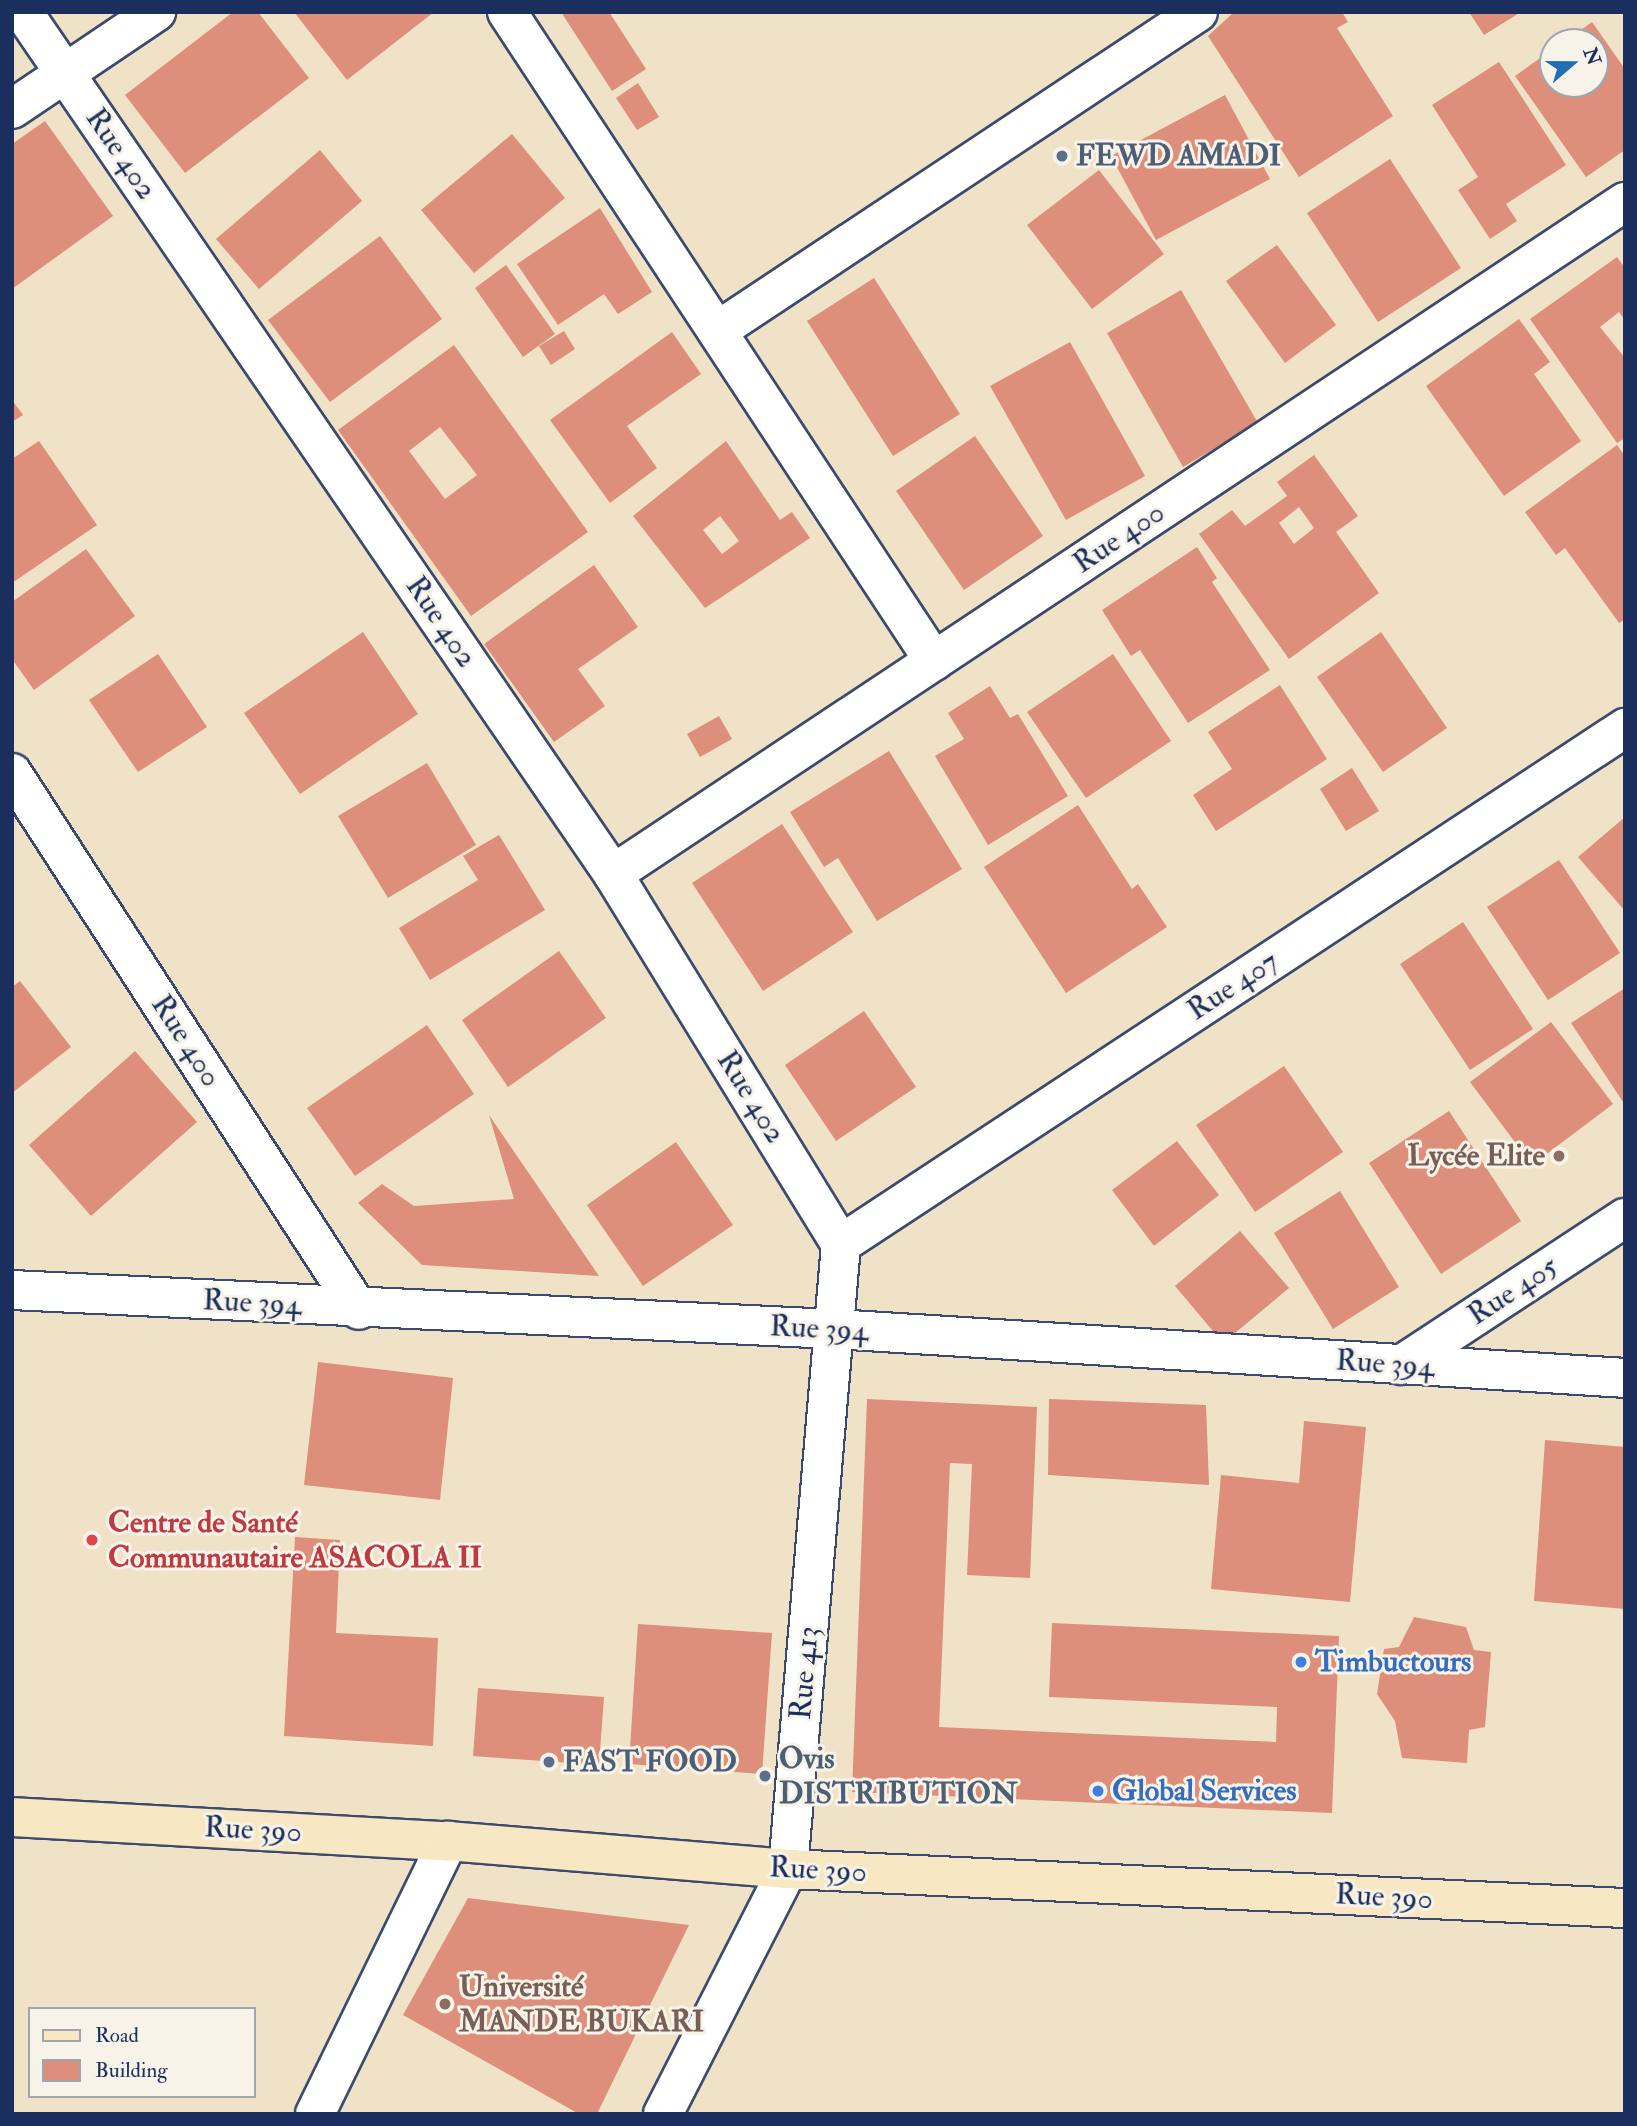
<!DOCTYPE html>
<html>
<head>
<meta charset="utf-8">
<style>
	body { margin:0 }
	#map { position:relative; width:1637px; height:2126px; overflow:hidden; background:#f0e2c6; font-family:"IM FELL Double Pica",serif }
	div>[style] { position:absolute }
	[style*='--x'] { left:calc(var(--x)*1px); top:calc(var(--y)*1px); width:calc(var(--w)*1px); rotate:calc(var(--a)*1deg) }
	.building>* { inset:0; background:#dd8f7b }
	.roads { filter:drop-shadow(2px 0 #3b4a6e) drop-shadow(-2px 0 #3b4a6e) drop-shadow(0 2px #3b4a6e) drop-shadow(0 -2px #3b4a6e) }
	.street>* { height:38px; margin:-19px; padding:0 19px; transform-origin:19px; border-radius:19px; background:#fff }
	.secondary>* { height:38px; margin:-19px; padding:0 19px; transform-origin:19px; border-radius:19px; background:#f7e8c3 }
	.dots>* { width:19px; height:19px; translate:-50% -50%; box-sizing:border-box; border:4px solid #f7f3e8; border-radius:50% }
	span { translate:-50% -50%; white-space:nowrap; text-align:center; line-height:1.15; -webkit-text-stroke:6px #f7f3e8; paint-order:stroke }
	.street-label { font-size:30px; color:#1b2f5e }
	.service-label { font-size:30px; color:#4e5e75; font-weight:700 }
	.left { translate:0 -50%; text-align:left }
	.education-label { font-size:30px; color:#785e54; font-weight:700 }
	.right { translate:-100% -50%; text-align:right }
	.health-label { font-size:30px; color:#be3a42; font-weight:700 }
	.shop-label { font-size:30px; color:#366cbe; font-weight:700 }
	.frame { position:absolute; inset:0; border:14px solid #1b2f5e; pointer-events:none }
	.legend { position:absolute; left:28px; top:2007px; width:228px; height:91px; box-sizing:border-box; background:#f7f3e8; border:2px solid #9fa5b1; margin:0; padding:9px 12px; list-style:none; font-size:21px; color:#1b2f5e }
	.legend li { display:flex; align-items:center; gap:14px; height:35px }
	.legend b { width:35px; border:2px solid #9fa5b1 }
	.north { position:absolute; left:1539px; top:28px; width:70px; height:70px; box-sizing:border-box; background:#f7f3e8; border:2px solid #9fa5b1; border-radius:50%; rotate:70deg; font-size:19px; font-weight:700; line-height:28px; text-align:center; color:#1b2f5e }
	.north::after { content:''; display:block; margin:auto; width:24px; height:32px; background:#1f6fb2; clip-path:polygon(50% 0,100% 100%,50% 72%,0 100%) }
</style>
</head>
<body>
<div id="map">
	<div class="building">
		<i style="clip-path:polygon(233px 12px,258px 12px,309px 78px,185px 173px,125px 95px)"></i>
		<i style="clip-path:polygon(294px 12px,434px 12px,347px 80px)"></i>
		<i style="clip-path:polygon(561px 12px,609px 12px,646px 69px,612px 91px)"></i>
		<i style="clip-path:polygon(1234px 12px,1342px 12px,1348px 22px,1337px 28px,1393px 116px,1299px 177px,1208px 36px)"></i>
		<i style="clip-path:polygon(1469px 12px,1521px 12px,1484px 35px)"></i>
		<i style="clip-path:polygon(1592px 22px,1625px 69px,1625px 150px,1586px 177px,1515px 76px,1553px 49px,1553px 84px,1595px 84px,1595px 42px,1564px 42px)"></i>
		<i style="clip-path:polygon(1499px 62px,1566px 165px,1506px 204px,1517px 221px,1490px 239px,1458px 190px,1478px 177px,1432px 105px)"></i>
		<i style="clip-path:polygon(638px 83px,659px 117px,637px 130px,616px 98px)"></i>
		<i style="clip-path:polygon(1225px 95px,1270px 179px,1156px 240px,1111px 156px)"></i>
		<i style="clip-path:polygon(45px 121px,113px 216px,12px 289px,12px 144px)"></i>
		<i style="clip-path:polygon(512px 134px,565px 198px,474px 273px,421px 210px)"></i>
		<i style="clip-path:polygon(320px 150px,362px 201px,259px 289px,216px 239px)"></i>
		<i style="clip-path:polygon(1390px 159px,1461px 268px,1378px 322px,1307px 213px)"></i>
		<i style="clip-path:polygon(1099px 170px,1164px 254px,1092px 309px,1027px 225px)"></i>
		<i style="clip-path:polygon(600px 208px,652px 292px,618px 314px,604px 294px,558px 325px,517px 264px)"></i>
		<i style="clip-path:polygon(380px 236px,442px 319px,330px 402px,268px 320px)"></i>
		<i style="clip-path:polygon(1277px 245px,1336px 325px,1285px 363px,1226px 281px)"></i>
		<i style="clip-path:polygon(1617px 257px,1625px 268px,1625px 320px,1619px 312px,1600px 327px,1625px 358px,1625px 438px,1617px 443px,1530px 319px)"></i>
		<i style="clip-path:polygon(506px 265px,555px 334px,523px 357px,475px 288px)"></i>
		<i style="clip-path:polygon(874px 278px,960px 414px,893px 456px,807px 321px)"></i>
		<i style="clip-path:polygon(1181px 290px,1258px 423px,1183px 467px,1107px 333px)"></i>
		<i style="clip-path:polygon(1519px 319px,1550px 362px,1534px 374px,1581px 441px,1504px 496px,1426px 386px)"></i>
		<i style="clip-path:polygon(564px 331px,575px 349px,551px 365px,539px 346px)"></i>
		<i style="clip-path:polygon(672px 332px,701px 374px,627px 426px,657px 468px,610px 503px,550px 420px)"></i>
		<i style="clip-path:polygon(1070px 342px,1145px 476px,1066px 520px,990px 386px)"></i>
		<i style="clip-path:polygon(evenodd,454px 345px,588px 532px,471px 616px,338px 430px,454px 345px,440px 427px,477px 475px,445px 499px,409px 451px,440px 427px)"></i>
		<i style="clip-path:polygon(12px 400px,23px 415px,12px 422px)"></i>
		<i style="clip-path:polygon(975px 436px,1043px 536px,964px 590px,896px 491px)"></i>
		<i style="clip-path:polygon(39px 441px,97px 525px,12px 583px,12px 459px)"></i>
		<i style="clip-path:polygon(evenodd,726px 441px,780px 520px,792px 512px,810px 538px,705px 608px,633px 516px,726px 441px,720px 516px,739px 541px,722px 554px,703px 530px,720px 516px)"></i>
		<i style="clip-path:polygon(1617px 445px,1625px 456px,1625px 619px,1619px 623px,1565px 548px,1556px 555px,1525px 512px)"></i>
		<i style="clip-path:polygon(evenodd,1314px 455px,1358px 516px,1336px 532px,1379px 593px,1289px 659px,1199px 534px,1232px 510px,1245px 526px,1287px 496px,1277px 482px,1314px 455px,1299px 507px,1314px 528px,1294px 544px,1279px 523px,1299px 507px)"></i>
		<i style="clip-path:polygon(1197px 547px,1217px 578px,1212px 582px,1270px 670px,1188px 723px,1140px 650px,1131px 656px,1102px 610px)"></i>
		<i style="clip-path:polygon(86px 549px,135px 616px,34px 690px,12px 659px,12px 602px)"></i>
		<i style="clip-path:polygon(594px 565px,638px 627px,578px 669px,605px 706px,554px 742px,484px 644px)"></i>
		<i style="clip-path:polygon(363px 632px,418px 714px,300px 794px,244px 713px)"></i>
		<i style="clip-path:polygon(1381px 632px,1447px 728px,1383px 772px,1317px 677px)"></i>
		<i style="clip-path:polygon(158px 654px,207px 727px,138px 772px,89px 700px)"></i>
		<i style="clip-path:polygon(1113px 654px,1171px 741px,1086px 798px,1027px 712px)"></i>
		<i style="clip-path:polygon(1280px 685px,1327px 759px,1216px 831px,1193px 795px,1232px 769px,1208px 732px)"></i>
		<i style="clip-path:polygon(990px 686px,1010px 718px,1018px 714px,1068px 796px,988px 845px,935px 756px,964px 739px,948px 713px)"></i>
		<i style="clip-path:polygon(719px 716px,732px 739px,700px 757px,687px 734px)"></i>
		<i style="clip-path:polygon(889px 751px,962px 869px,877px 921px,838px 858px,824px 867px,790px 812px)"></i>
		<i style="clip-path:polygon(427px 763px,476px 845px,388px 898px,338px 816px)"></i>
		<i style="clip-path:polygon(1352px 768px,1379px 811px,1346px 831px,1320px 789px)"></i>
		<i style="clip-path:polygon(1078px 805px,1132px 889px,1138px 884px,1167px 927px,1066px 993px,984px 867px)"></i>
		<i style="clip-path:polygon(1625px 817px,1625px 911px,1578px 857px)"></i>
		<i style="clip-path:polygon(782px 824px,853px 932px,763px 991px,692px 883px)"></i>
		<i style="clip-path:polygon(499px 835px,545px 910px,430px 980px,399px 928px,478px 880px,463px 856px)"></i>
		<i style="clip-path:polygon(1559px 860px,1620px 953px,1548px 1000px,1487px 907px)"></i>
		<i style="clip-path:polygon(1463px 922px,1533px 1029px,1470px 1070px,1400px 964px)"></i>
		<i style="clip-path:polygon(559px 951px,606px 1018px,508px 1087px,462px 1020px)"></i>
		<i style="clip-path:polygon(20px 981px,71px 1047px,12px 1093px,12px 987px)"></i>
		<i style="clip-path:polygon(1625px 988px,1625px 1105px,1571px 1023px)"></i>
		<i style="clip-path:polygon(864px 1011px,916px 1087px,836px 1141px,785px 1065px)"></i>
		<i style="clip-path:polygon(1551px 1022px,1613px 1104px,1532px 1165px,1470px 1082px)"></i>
		<i style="clip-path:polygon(427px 1025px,474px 1094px,355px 1176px,307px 1108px)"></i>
		<i style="clip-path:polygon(135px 1051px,197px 1122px,91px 1216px,29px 1145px)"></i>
		<i style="clip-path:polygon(1284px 1066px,1343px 1152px,1255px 1212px,1196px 1125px)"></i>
		<i style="clip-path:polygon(1449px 1111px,1521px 1221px,1441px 1274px,1369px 1163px)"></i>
		<i style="clip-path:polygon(489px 1115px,599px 1276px,422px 1265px,358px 1203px,382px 1184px,414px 1206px,514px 1199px)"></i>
		<i style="clip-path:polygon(1177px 1141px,1219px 1195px,1154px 1246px,1112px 1190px)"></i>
		<i style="clip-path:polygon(676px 1142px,733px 1225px,643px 1286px,587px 1205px)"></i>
		<i style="clip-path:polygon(1340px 1191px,1399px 1287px,1333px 1329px,1274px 1233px)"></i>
		<i style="clip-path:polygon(1240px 1231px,1289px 1288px,1223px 1343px,1175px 1286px)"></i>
		<i style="clip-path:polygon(318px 1362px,453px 1378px,440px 1500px,304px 1485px)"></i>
		<i style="clip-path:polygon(867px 1399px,1037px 1407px,1030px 1578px,967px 1575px,972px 1464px,950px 1463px,939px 1727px,1276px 1742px,1277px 1707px,1049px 1697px,1052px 1623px,1339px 1636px,1332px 1813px,852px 1792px)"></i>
		<i style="clip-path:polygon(1049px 1399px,1206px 1405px,1209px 1485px,1048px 1475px)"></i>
		<i style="clip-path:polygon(1304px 1421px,1366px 1427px,1350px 1602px,1211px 1589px,1221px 1475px,1299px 1483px)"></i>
		<i style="clip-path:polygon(1545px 1440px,1625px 1447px,1625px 1609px,1534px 1601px)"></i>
		<i style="clip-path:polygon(295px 1537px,340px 1540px,336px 1633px,438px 1638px,433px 1746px,284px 1736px)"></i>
		<i style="clip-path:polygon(1414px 1617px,1466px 1627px,1474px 1650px,1491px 1652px,1485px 1727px,1469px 1730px,1467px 1763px,1402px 1758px,1395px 1721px,1377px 1694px,1384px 1649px,1399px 1647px)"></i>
		<i style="clip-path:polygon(638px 1624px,772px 1633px,762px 1774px,629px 1764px)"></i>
		<i style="clip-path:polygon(478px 1688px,604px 1697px,599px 1765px,473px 1756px)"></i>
		<i style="clip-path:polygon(468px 1898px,689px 1925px,597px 2114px,579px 2114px,403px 2015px)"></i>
	</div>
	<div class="roads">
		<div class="street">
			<i style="--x:23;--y:12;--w:1045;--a:55.61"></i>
			<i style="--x:613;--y:874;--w:435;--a:58.4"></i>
			<i style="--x:507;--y:12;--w:777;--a:56.66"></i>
			<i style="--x:12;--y:109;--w:174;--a:-34"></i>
			<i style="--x:717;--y:331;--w:577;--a:-33.55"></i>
			<i style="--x:12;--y:773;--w:639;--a:57.13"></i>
			<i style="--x:613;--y:874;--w:1215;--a:-33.59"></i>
			<i style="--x:841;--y:1244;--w:939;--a:-33.35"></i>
			<i style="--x:12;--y:1290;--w:823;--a:2.72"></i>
			<i style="--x:834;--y:1329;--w:793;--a:3.54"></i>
			<i style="--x:1401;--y:1365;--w:268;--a:-33.3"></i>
			<i style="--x:315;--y:2114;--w:304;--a:-64"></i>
			<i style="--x:663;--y:2114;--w:275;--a:-63"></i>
			<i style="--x:788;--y:1869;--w:627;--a:-85.15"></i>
		</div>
		<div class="secondary">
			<i style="--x:12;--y:1817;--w:437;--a:3.2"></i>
			<i style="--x:448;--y:1841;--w:341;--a:4.7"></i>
			<i style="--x:788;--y:1869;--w:838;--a:2.67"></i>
		</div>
	</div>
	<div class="dots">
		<i style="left:1062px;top:156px;background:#5c6f8a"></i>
		<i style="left:1559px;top:1156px;background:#8d6e63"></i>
		<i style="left:92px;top:1540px;background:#e0444e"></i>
		<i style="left:1301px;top:1662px;background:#3f7fe0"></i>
		<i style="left:549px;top:1762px;background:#5c6f8a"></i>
		<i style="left:765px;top:1776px;background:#5c6f8a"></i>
		<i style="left:1098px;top:1791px;background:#3f7fe0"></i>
		<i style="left:445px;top:2004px;background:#8d6e63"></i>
	</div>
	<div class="street-label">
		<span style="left:121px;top:154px;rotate:56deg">Rue 402</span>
		<span style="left:1119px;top:538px;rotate:-34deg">Rue 400</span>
		<span style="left:441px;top:622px;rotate:56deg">Rue 402</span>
		<span style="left:1233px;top:986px;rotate:-33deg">Rue 407</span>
		<span style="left:186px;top:1041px;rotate:57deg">Rue 400</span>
		<span style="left:751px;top:1097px;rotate:58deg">Rue 402</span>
		<span style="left:1513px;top:1291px;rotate:-33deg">Rue 405</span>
		<span style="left:252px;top:1303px;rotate:3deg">Rue 394</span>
		<span style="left:819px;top:1329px;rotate:3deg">Rue 394</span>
		<span style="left:1385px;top:1364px;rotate:4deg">Rue 394</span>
		<span style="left:805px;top:1673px;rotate:-85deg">Rue 413</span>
		<span style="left:253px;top:1830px;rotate:3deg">Rue 390</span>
		<span style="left:818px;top:1870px;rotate:3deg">Rue 390</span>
		<span style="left:1384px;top:1897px;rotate:3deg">Rue 390</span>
	</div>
	<div class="service-label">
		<span class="left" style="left:1076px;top:156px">FEWD AMADI</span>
		<span class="left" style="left:779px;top:1776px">Ovis<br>DISTRIBUTION</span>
		<span class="left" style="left:563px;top:1762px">FAST FOOD</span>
	</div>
	<div class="education-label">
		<span class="right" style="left:1545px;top:1156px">Lycée Elite</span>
		<span class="left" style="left:459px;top:2004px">Université<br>MANDE BUKARI</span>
	</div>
	<div class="health-label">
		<span class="left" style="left:108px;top:1540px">Centre de Santé<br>Communautaire ASACOLA II</span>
	</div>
	<div class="shop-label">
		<span class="left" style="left:1315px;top:1662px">Timbuctours</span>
		<span class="left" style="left:1112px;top:1791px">Global Services</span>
	</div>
	<div class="frame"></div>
	<ul class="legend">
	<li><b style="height:9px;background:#f7e8c3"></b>Road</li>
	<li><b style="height:19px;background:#dd8f7b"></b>Building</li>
	</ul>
	<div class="north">N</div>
</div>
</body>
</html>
